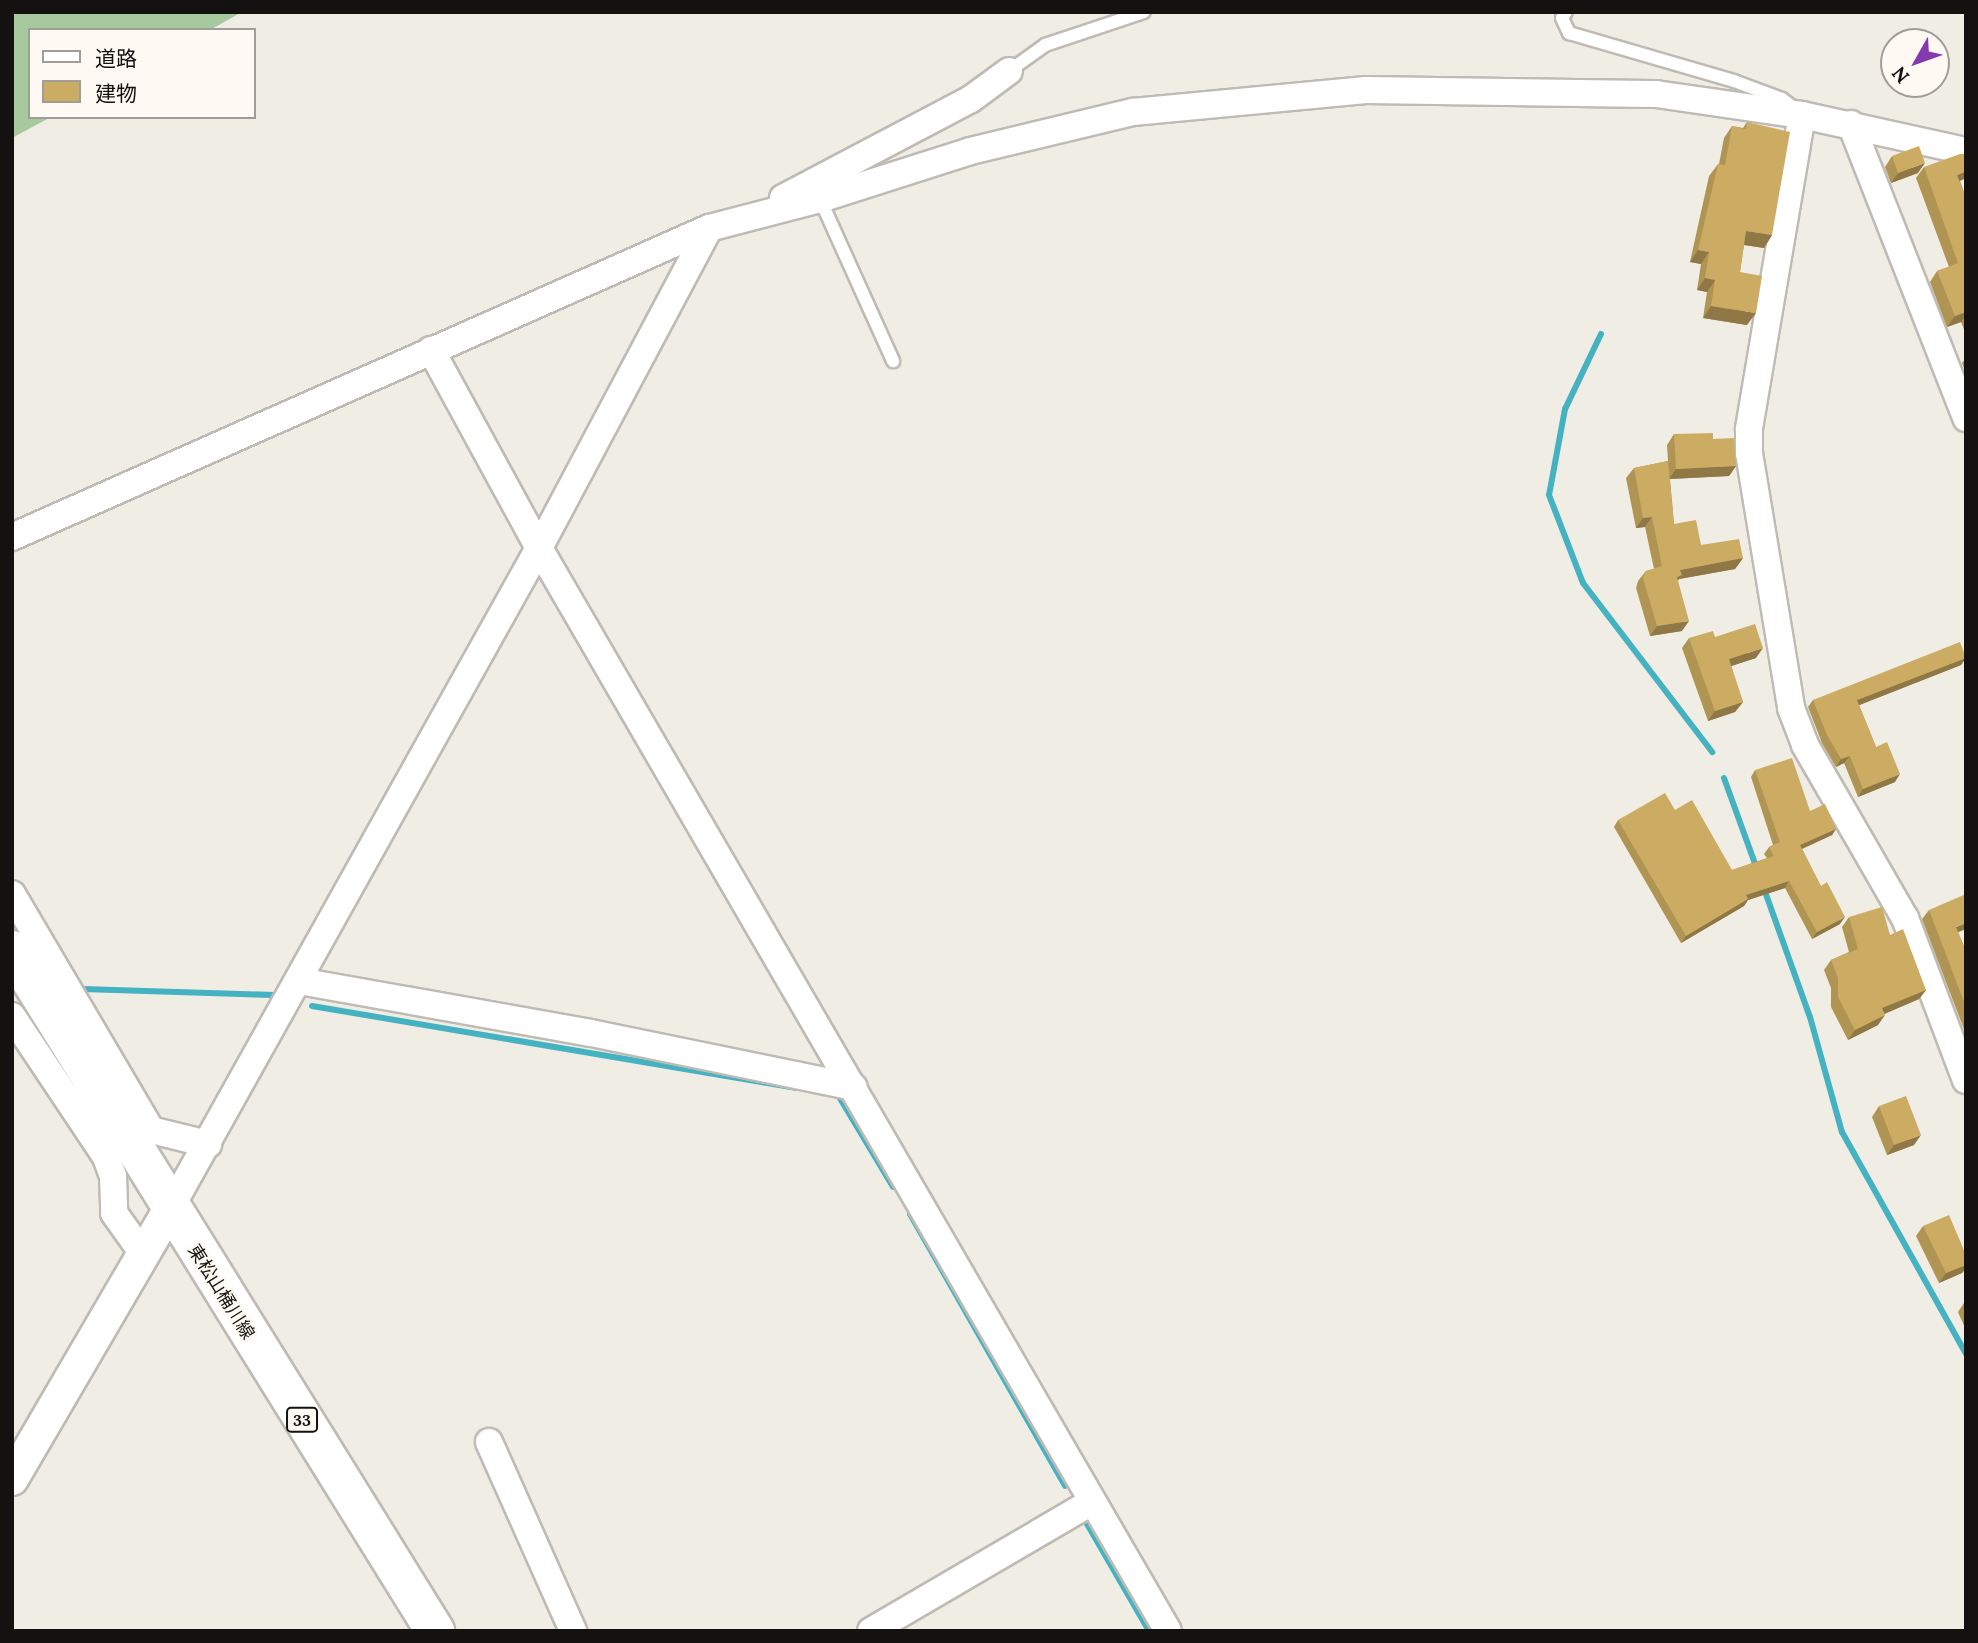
<!DOCTYPE html>
<html>
<head>
<meta charset="utf-8">
<style>
	body { margin:0 }
	#map { position:relative; width:1978px; height:1643px; overflow:hidden; background:#f0ede5; font-family:Lora,"Noto Sans JP",serif }
	div>[style] { position:absolute }
	[style*='--x'] { left:calc(var(--x)*1px); top:calc(var(--y)*1px); width:calc(var(--w)*1px); rotate:calc(var(--a)*1deg) }
	.green>* { inset:0; background:#a7c99e }
	.stream>* { height:6px; margin:-3px; padding:0 3px; transform-origin:3px; border-radius:3px; background:#44b2c1 }
	.roads { filter:drop-shadow(2px 0 #bfbbb4) drop-shadow(-2px 0 #bfbbb4) drop-shadow(0 2px #bfbbb4) drop-shadow(0 -2px #bfbbb4) }
	.service>* { height:12px; margin:-6px; padding:0 6px; transform-origin:6px; border-radius:6px; background:#fff }
	.minor>* { height:26px; margin:-13px; padding:0 13px; transform-origin:13px; border-radius:13px; background:#fff }
	.tertiary>* { height:32px; margin:-16px; padding:0 16px; transform-origin:16px; border-radius:16px; background:#fff }
	.primary>* { height:38px; margin:-19px; padding:0 19px; transform-origin:19px; border-radius:19px; background:#fff }
	.wall>* { inset:0; background:#af9454 }
	.shaded-wall>* { inset:0; background:#8f7845 }
	.building>* { inset:0; background:#ccac62 }
	span { translate:-50% -50%; white-space:nowrap; text-align:center; line-height:1.15; -webkit-text-stroke:5px #fefaf3; paint-order:stroke }
	.shield-label span { padding:2px 5px; background:#fefaf3; border:2px solid; border-radius:5px; -webkit-text-stroke-width:0 }
	.shield-label { font-size:16px; color:#131210; font-weight:700 }
	.street-label { font-size:18px; color:#131210 }
	.frame { position:absolute; inset:0; border:14px solid #131210; pointer-events:none }
	.legend { position:absolute; left:28px; top:28px; width:228px; height:91px; box-sizing:border-box; background:#fefaf3; border:2px solid #a09d98; margin:0; padding:9px 12px; list-style:none; font-size:21px; color:#131210 }
	.legend li { display:flex; align-items:center; gap:14px; height:35px }
	.legend b { width:35px; border:2px solid #a09d98 }
	.north { position:absolute; left:1880px; top:28px; width:70px; height:70px; box-sizing:border-box; background:#fefaf3; border:2px solid #a09d98; border-radius:50%; rotate:230deg; font-size:19px; font-weight:700; line-height:28px; text-align:center; color:#131210 }
	.north::after { content:''; display:block; margin:auto; width:24px; height:32px; background:#833aac; clip-path:polygon(50% 0,100% 100%,50% 72%,0 100%) }
</style>
</head>
<body>
<div id="map">
	<div class="green">
		<i style="clip-path:polygon(12px 12px,242px 12px,210px 30px,30px 30px,30px 117px,51px 117px,12px 138px)"></i>
	</div>
	<div class="stream">
		<i style="--x:1601;--y:334;--w:83;--a:115.6"></i>
		<i style="--x:1565;--y:409;--w:87;--a:100.5"></i>
		<i style="--x:1549;--y:495;--w:94;--a:68.9"></i>
		<i style="--x:1583;--y:583;--w:213;--a:52.6"></i>
		<i style="--x:1724;--y:778;--w:97;--a:70.1"></i>
		<i style="--x:1763;--y:886;--w:139;--a:70.3"></i>
		<i style="--x:1810;--y:1017;--w:119;--a:74.5"></i>
		<i style="--x:1842;--y:1132;--w:254;--a:60.8"></i>
		<i style="--x:83;--y:989;--w:191;--a:1.8"></i>
		<i style="--x:312;--y:1006;--w:492;--a:9.6"></i>
		<i style="--x:838;--y:1095;--w:107;--a:59.1"></i>
		<i style="--x:910;--y:1214;--w:313;--a:60.3"></i>
		<i style="--x:1083;--y:1517;--w:132;--a:59.9"></i>
	</div>
	<div class="roads">
		<div class="service">
			<i style="--x:1566;--y:12;--w:7;--a:124"></i>
			<i style="--x:1562;--y:18;--w:17;--a:65"></i>
			<i style="--x:1569;--y:33;--w:172;--a:16.2"></i>
			<i style="--x:1734;--y:81;--w:51;--a:20.6"></i>
			<i style="--x:1782;--y:99;--w:15;--a:37"></i>
			<i style="--x:1009;--y:71;--w:44;--a:-35.8"></i>
			<i style="--x:1045;--y:45;--w:104;--a:-18.4"></i>
			<i style="--x:820;--y:199;--w:178;--a:65.7"></i>
		</div>
		<div class="minor">
			<i style="--x:1802;--y:115;--w:319;--a:99.6"></i>
			<i style="--x:1749;--y:430;--w:23;--a:90"></i>
			<i style="--x:1749;--y:453;--w:258;--a:80.6"></i>
			<i style="--x:1791;--y:708;--w:40;--a:69"></i>
			<i style="--x:1805;--y:745;--w:200;--a:60"></i>
			<i style="--x:1905;--y:918;--w:173;--a:69.4"></i>
			<i style="--x:1851;--y:124;--w:316;--a:68.6"></i>
			<i style="--x:783;--y:198;--w:212;--a:-27.8"></i>
			<i style="--x:971;--y:99;--w:47;--a:-36.4"></i>
			<i style="--x:431;--y:350;--w:226;--a:61.4"></i>
			<i style="--x:539;--y:548;--w:1252;--a:59.85"></i>
			<i style="--x:12;--y:537;--w:762;--a:-23.91"></i>
			<i style="--x:709;--y:228;--w:115;--a:-14.6"></i>
			<i style="--x:820;--y:199;--w:157;--a:-17.7"></i>
			<i style="--x:970;--y:151;--w:168;--a:-13.5"></i>
			<i style="--x:1133;--y:112;--w:234;--a:-5.4"></i>
			<i style="--x:1366;--y:90;--w:290;--a:0.8"></i>
			<i style="--x:1656;--y:94;--w:148;--a:8.2"></i>
			<i style="--x:1802;--y:115;--w:168;--a:12.4"></i>
			<i style="--x:12;--y:894;--w:274;--a:59.5"></i>
			<i style="--x:151;--y:1130;--w:59;--a:13.8"></i>
			<i style="--x:299;--y:981;--w:297;--a:10.1"></i>
			<i style="--x:591;--y:1033;--w:268;--a:11.6"></i>
			<i style="--x:12;--y:1016;--w:169;--a:56.3"></i>
			<i style="--x:106;--y:1157;--w:20;--a:70"></i>
			<i style="--x:113;--y:1176;--w:37;--a:88"></i>
			<i style="--x:114;--y:1213;--w:52;--a:54.5"></i>
			<i style="--x:170;--y:1209;--w:757;--a:-60.83"></i>
			<i style="--x:539;--y:548;--w:362;--a:-62"></i>
			<i style="--x:489;--y:1442;--w:207;--a:66"></i>
			<i style="--x:871;--y:1631;--w:256;--a:-30.3"></i>
		</div>
		<div class="tertiary">
			<i style="--x:12;--y:1479;--w:313;--a:-59.7"></i>
		</div>
		<div class="primary">
			<i style="--x:12;--y:950;--w:802;--a:58.15"></i>
		</div>
	</div>
	<div class="wall">
		<i style="clip-path:polygon(1747px 122px,1772px 235px,1764px 248px,1744px 245px,1740px 272px,1747px 325px,1703px 318px,1707px 292px,1697px 290px,1701px 264px,1690px 262px,1709px 176px,1718px 164px,1719px 164px,1724px 138px,1732px 126px,1743px 128px)"></i>
		<i style="clip-path:polygon(1892px 156px,1918px 173px,1891px 183px,1885px 167px)"></i>
		<i style="clip-path:polygon(1924px 167px,1960px 181px,1966px 198px,1966px 334px,1961px 322px,1947px 327px,1930px 282px,1937px 271px,1949px 267px,1916px 178px)"></i>
		<i style="clip-path:polygon(1966px 358px,1966px 374px,1962px 363px)"></i>
		<i style="clip-path:polygon(1674px 434px,1713px 439px,1736px 466px,1729px 476px,1670px 479px,1674px 524px,1701px 545px,1743px 558px,1735px 569px,1679px 579px,1678px 581px,1682px 631px,1650px 636px,1636px 588px,1638px 581px,1646px 571px,1654px 569px,1645px 527px,1636px 528px,1626px 478px,1634px 468px,1668px 461px,1667px 445px)"></i>
		<i style="clip-path:polygon(1715px 637px,1756px 658px,1731px 666px,1743px 702px,1735px 712px,1708px 721px,1682px 648px,1689px 638px)"></i>
		<i style="clip-path:polygon(1966px 658px,1961px 665px,1859px 705px,1876px 747px,1895px 782px,1858px 797px,1844px 763px,1836px 767px,1822px 743px,1808px 707px,1813px 700px)"></i>
		<i style="clip-path:polygon(1755px 770px,1810px 811px,1836px 829px,1832px 835px,1802px 849px,1840px 924px,1812px 939px,1785px 888px,1748px 900px,1744px 906px,1681px 943px,1614px 827px,1618px 820px,1675px 810px,1732px 870px,1767px 858px,1764px 854px,1769px 847px,1773px 845px,1751px 777px)"></i>
		<i style="clip-path:polygon(1929px 910px,1958px 932px,1966px 951px,1966px 1032px,1965px 1032px,1922px 919px)"></i>
		<i style="clip-path:polygon(1849px 917px,1926px 990px,1919px 999px,1884px 1014px,1878px 1025px,1848px 1040px,1831px 1007px,1831px 988px,1824px 970px,1831px 960px,1849px 952px,1842px 927px)"></i>
		<i style="clip-path:polygon(1879px 1106px,1914px 1145px,1887px 1155px,1872px 1117px)"></i>
		<i style="clip-path:polygon(1923px 1226px,1966px 1255px,1966px 1268px,1962px 1273px,1939px 1283px,1916px 1236px)"></i>
		<i style="clip-path:polygon(1964px 1303px,1966px 1307px,1966px 1330px,1958px 1312px)"></i>
	</div>
	<div class="shaded-wall">
		<i style="clip-path:polygon(1925px 163px,1918px 173px,1891px 183px,1898px 173px)"></i>
		<i style="clip-path:polygon(1966px 171px,1966px 178px,1950px 186px,1957px 175px)"></i>
		<i style="clip-path:polygon(1746px 231px,1772px 235px,1764px 248px,1738px 244px)"></i>
		<i style="clip-path:polygon(1698px 250px,1709px 252px,1701px 264px,1690px 262px)"></i>
		<i style="clip-path:polygon(1705px 278px,1715px 280px,1707px 292px,1697px 290px)"></i>
		<i style="clip-path:polygon(1711px 306px,1756px 313px,1747px 325px,1703px 318px)"></i>
		<i style="clip-path:polygon(1966px 312px,1966px 316px,1961px 322px,1947px 327px,1955px 316px)"></i>
		<i style="clip-path:polygon(1736px 466px,1729px 476px,1669px 479px,1676px 469px)"></i>
		<i style="clip-path:polygon(1652px 517px,1645px 527px,1636px 528px,1643px 518px)"></i>
		<i style="clip-path:polygon(1743px 558px,1735px 569px,1679px 579px,1674px 586px,1680px 570px)"></i>
		<i style="clip-path:polygon(1689px 621px,1682px 631px,1650px 636px,1657px 626px)"></i>
		<i style="clip-path:polygon(1763px 648px,1756px 658px,1722px 669px,1729px 659px)"></i>
		<i style="clip-path:polygon(1966px 658px,1961px 665px,1852px 708px,1857px 700px)"></i>
		<i style="clip-path:polygon(1743px 702px,1735px 712px,1708px 721px,1715px 711px)"></i>
		<i style="clip-path:polygon(1850px 756px,1844px 763px,1836px 767px,1841px 759px)"></i>
		<i style="clip-path:polygon(1900px 774px,1895px 782px,1858px 797px,1863px 789px)"></i>
		<i style="clip-path:polygon(1836px 829px,1832px 835px,1795px 852px,1800px 845px)"></i>
		<i style="clip-path:polygon(1789px 881px,1785px 888px,1748px 900px,1744px 906px,1681px 943px,1686px 936px,1746px 895px)"></i>
		<i style="clip-path:polygon(1845px 917px,1840px 924px,1812px 939px,1817px 932px)"></i>
		<i style="clip-path:polygon(1966px 923px,1966px 929px,1949px 936px,1956px 927px)"></i>
		<i style="clip-path:polygon(1926px 990px,1919px 999px,1875px 1018px,1882px 1008px)"></i>
		<i style="clip-path:polygon(1885px 1015px,1878px 1025px,1848px 1040px,1855px 1030px)"></i>
		<i style="clip-path:polygon(1921px 1135px,1914px 1145px,1887px 1155px,1894px 1145px)"></i>
		<i style="clip-path:polygon(1966px 1265px,1966px 1268px,1962px 1273px,1939px 1283px,1946px 1273px)"></i>
	</div>
	<div class="building">
		<i style="clip-path:polygon(1747px 122px,1790px 132px,1772px 235px,1746px 231px,1740px 272px,1762px 276px,1756px 313px,1711px 306px,1715px 280px,1705px 278px,1709px 252px,1698px 250px,1718px 164px,1725px 165px,1732px 126px,1746px 129px)"></i>
		<i style="clip-path:polygon(1919px 146px,1925px 163px,1898px 173px,1892px 156px)"></i>
		<i style="clip-path:polygon(1960px 154px,1966px 154px,1966px 171px,1957px 175px,1966px 198px,1966px 312px,1955px 316px,1937px 271px,1958px 263px,1924px 167px)"></i>
		<i style="clip-path:polygon(1713px 433px,1713px 439px,1734px 438px,1736px 466px,1676px 469px,1674px 434px)"></i>
		<i style="clip-path:polygon(1668px 461px,1674px 524px,1696px 520px,1701px 545px,1739px 539px,1743px 558px,1680px 570px,1682px 575px,1677px 577px,1689px 621px,1657px 626px,1643px 578px,1646px 571px,1662px 566px,1652px 517px,1643px 518px,1634px 468px)"></i>
		<i style="clip-path:polygon(1755px 624px,1763px 648px,1729px 659px,1743px 702px,1715px 711px,1689px 638px,1713px 631px,1715px 637px)"></i>
		<i style="clip-path:polygon(1960px 642px,1966px 658px,1857px 700px,1876px 747px,1887px 742px,1900px 774px,1863px 789px,1850px 756px,1841px 759px,1827px 735px,1813px 700px)"></i>
		<i style="clip-path:polygon(1792px 758px,1810px 811px,1825px 804px,1836px 829px,1800px 845px,1821px 886px,1827px 882px,1845px 917px,1817px 932px,1789px 881px,1746px 895px,1748px 899px,1686px 936px,1618px 820px,1665px 793px,1675px 810px,1692px 800px,1732px 870px,1774px 856px,1769px 847px,1780px 842px,1755px 770px)"></i>
		<i style="clip-path:polygon(1966px 894px,1966px 923px,1956px 927px,1966px 951px,1966px 1007px,1929px 910px)"></i>
		<i style="clip-path:polygon(1882px 907px,1890px 935px,1903px 929px,1926px 990px,1882px 1008px,1885px 1015px,1855px 1030px,1838px 997px,1838px 978px,1831px 960px,1858px 949px,1849px 917px)"></i>
		<i style="clip-path:polygon(1906px 1096px,1921px 1135px,1894px 1145px,1879px 1106px)"></i>
		<i style="clip-path:polygon(1949px 1215px,1966px 1255px,1966px 1265px,1946px 1273px,1923px 1226px)"></i>
	</div>
	<div class="shield-label">
		<span style="left:302px;top:1420px">33</span>
	</div>
	<div class="street-label">
		<span style="left:221px;top:1292px;rotate:58deg">東松山桶川線</span>
	</div>
	<div class="frame"></div>
	<ul class="legend">
	<li><b style="height:9px;background:#fff"></b>道路</li>
	<li><b style="height:19px;background:#ccac62"></b>建物</li>
	</ul>
	<div class="north">N</div>
</div>
</body>
</html>
